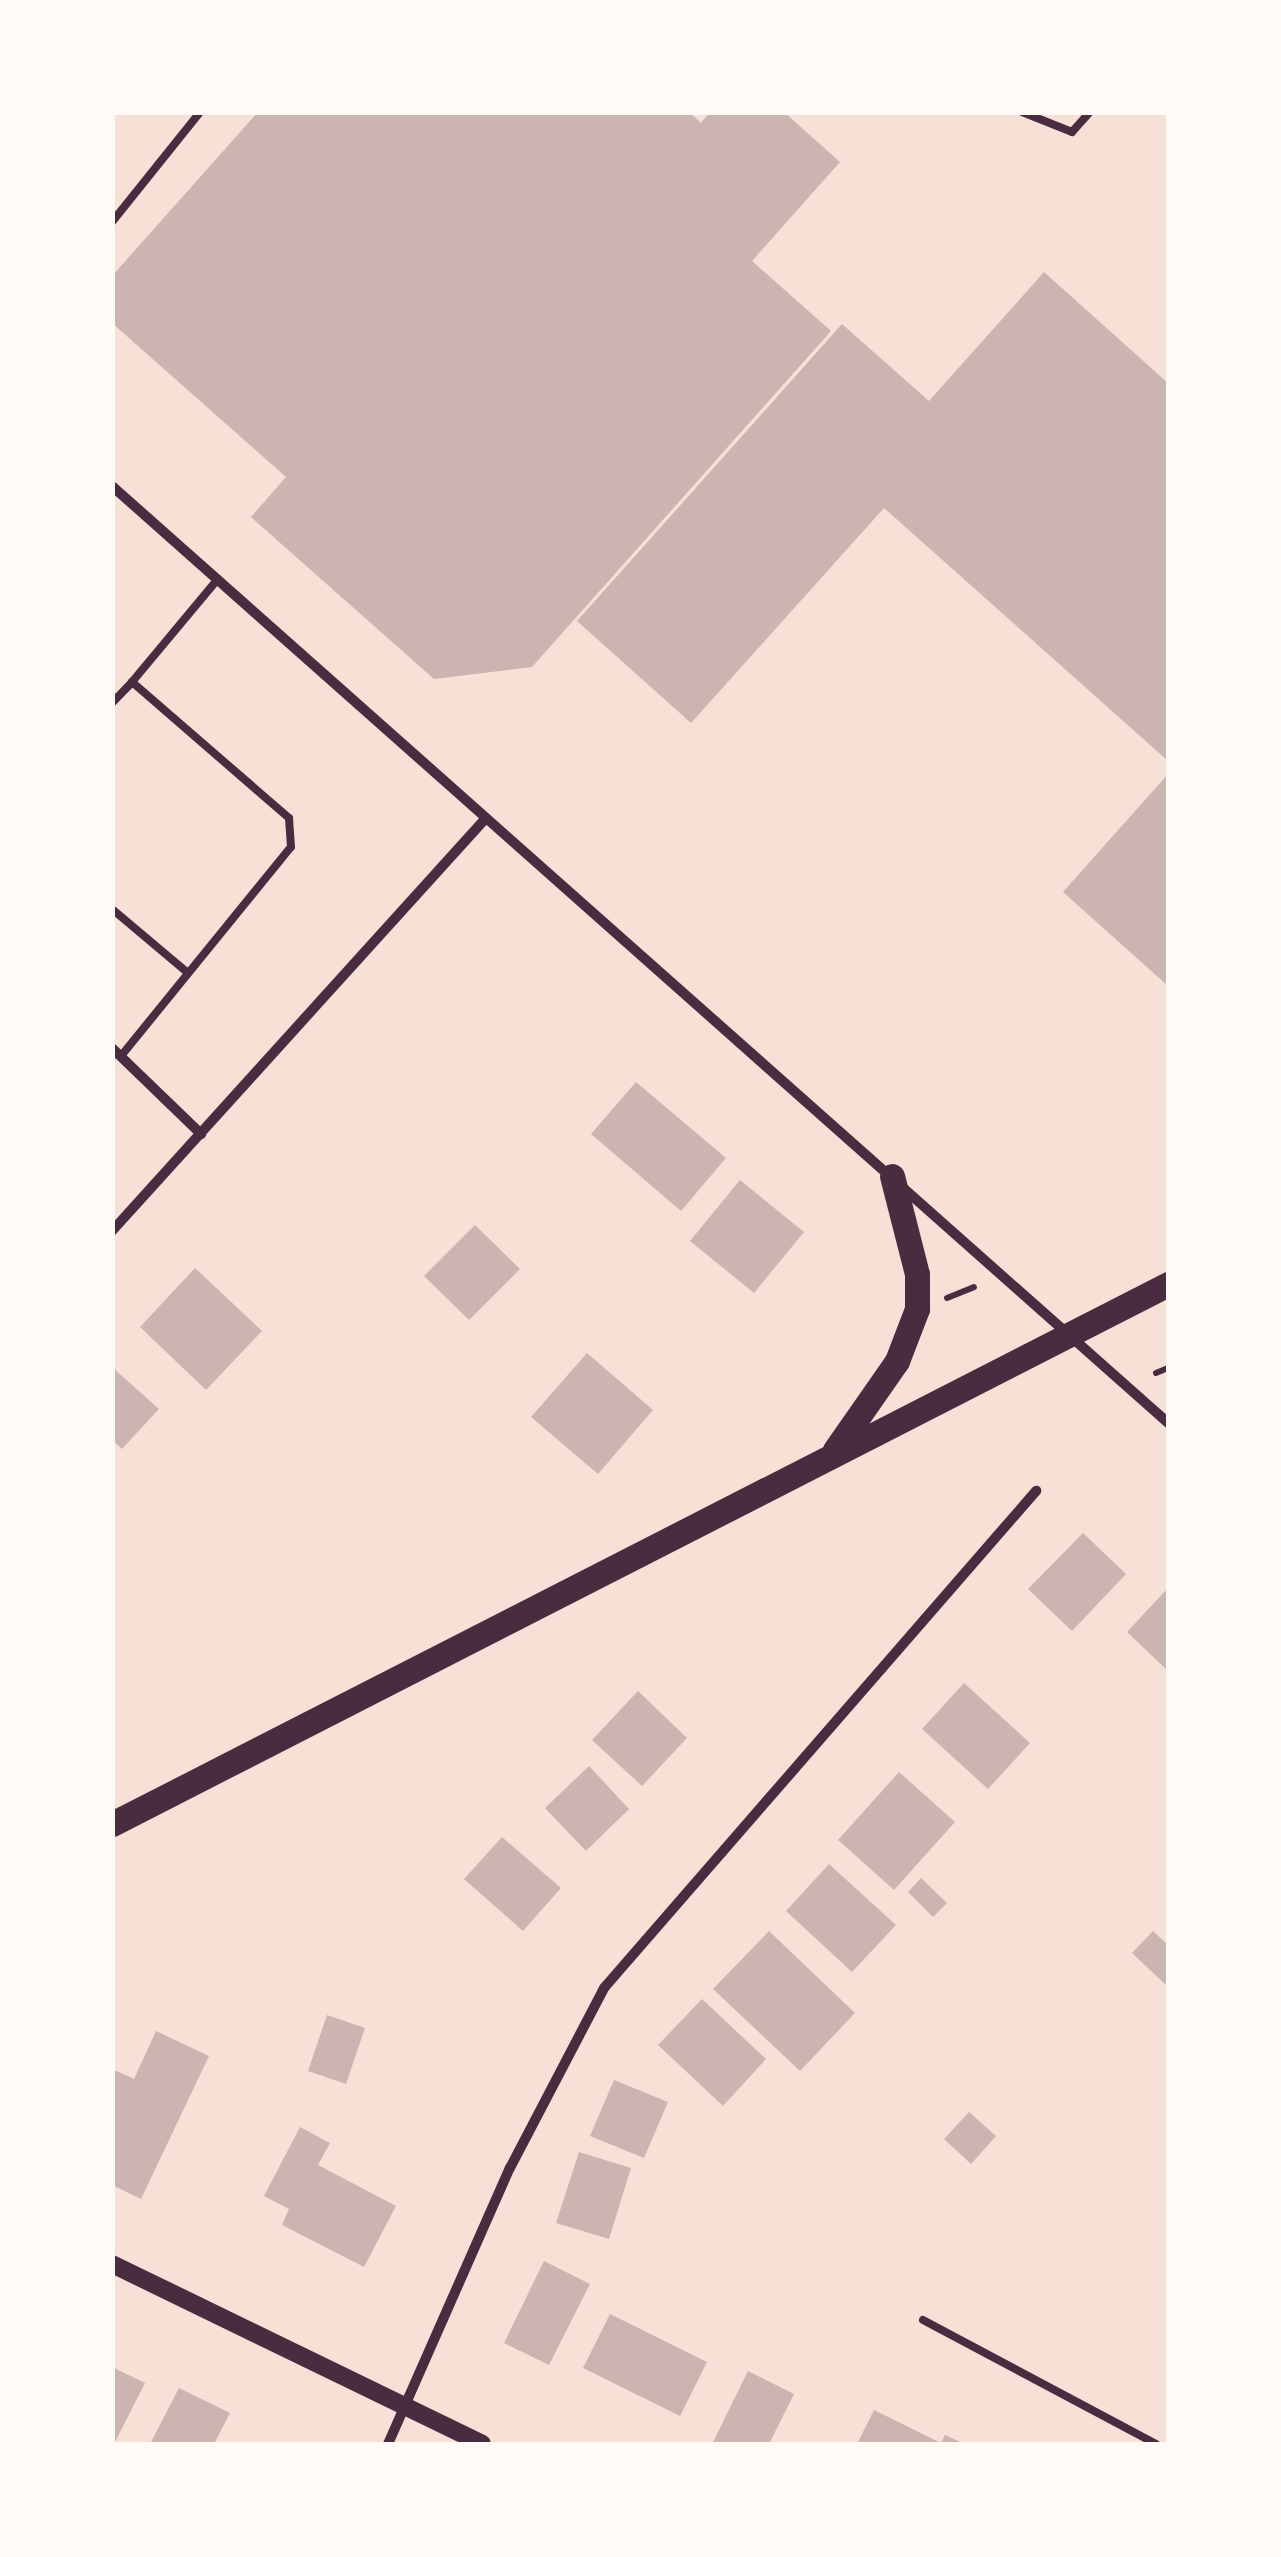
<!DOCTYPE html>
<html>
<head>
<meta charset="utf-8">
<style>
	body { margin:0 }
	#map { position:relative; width:1281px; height:2557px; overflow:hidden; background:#f7e1d7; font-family:"Sofia Sans Condensed",sans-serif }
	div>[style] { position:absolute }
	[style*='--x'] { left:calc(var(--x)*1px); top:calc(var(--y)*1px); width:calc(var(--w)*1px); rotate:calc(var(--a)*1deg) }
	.building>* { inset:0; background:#ccb4b1 }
	.path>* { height:6px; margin:-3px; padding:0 3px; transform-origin:3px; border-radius:3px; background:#4a2c40 }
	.service>* { height:8px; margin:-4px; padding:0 4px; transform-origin:4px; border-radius:4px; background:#4a2c40 }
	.minor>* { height:10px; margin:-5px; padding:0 5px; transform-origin:5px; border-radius:5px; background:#4a2c40 }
	.tertiary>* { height:18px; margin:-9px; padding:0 9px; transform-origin:9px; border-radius:9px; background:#4a2c40 }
	.primary>* { height:25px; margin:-12.5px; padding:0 12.5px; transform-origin:12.5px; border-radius:12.5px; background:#4a2c40 }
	span { translate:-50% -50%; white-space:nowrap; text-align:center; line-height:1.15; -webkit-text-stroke:10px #fffaf5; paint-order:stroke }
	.frame { position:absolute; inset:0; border:115px solid #fffaf5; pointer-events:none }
</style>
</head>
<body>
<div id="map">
	<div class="building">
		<i style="clip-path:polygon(258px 112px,689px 112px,701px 123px,710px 112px,784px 112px,840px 162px,752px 261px,831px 331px,532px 667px,434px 679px,251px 517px,286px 477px,112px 323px,112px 276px)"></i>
		<i style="clip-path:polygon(1044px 272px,1168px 383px,1168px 761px,884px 508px,691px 723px,577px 621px,842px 324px,929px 401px)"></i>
		<i style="clip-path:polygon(1168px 774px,1168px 986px,1063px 892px)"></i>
		<i style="clip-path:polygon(636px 1082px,726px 1158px,681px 1211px,591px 1134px)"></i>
		<i style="clip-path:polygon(740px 1180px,804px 1232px,754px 1293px,690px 1241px)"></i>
		<i style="clip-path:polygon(475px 1225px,520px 1269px,469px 1320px,424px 1276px)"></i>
		<i style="clip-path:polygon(195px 1268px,262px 1331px,206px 1390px,140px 1327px)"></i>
		<i style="clip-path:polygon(587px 1353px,653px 1410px,598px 1474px,531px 1417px)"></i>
		<i style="clip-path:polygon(112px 1367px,159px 1409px,122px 1449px,112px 1440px)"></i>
		<i style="clip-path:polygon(1083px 1533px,1126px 1574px,1072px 1631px,1028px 1589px)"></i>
		<i style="clip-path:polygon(1168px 1588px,1168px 1671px,1127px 1632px)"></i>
		<i style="clip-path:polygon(964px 1683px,1030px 1743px,988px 1789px,922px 1729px)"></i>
		<i style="clip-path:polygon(638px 1691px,687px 1738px,642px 1786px,592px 1740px)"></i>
		<i style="clip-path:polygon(589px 1766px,629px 1809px,586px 1851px,545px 1808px)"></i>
		<i style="clip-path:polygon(899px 1772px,955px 1822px,894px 1890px,838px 1840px)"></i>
		<i style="clip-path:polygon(502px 1837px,561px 1888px,523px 1931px,464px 1879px)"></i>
		<i style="clip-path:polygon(829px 1864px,896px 1925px,852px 1972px,786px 1911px)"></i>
		<i style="clip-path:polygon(921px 1878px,947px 1903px,933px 1917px,908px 1892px)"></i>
		<i style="clip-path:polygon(769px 1931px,855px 2013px,800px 2071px,713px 1989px)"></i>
		<i style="clip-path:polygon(1153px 1931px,1168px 1945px,1167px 1986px,1132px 1953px)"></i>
		<i style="clip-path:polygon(702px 1999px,766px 2059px,723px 2106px,658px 2045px)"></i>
		<i style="clip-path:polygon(327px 2015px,365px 2028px,346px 2084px,308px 2071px)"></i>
		<i style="clip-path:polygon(156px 2031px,209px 2056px,141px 2199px,112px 2185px,112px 2069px,134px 2079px)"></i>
		<i style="clip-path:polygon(614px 2080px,668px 2102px,644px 2158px,590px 2136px)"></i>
		<i style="clip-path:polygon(969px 2112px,996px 2136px,971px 2164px,944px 2139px)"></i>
		<i style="clip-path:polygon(300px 2127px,330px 2143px,318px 2165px,396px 2206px,364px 2267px,282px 2225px,289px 2209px,264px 2196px)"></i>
		<i style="clip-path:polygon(579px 2152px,631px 2168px,609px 2239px,556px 2223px)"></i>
		<i style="clip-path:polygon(544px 2261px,590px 2284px,549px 2365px,504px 2343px)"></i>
		<i style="clip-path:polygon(610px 2314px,707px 2362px,680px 2416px,583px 2368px)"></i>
		<i style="clip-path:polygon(112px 2367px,145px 2383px,114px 2444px,112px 2444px)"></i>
		<i style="clip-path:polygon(748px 2371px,794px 2394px,769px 2444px,712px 2444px)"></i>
		<i style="clip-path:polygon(179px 2388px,230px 2413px,214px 2444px,150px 2444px)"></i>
		<i style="clip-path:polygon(874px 2410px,941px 2443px,945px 2435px,965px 2444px,857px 2444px)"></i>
	</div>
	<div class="path">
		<i style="--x:947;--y:1298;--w:29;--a:-22"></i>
		<i style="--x:1156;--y:1373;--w:13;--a:-23"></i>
	</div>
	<div class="service">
		<i style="--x:1022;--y:112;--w:54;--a:21.8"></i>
		<i style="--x:1072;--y:132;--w:27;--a:-48"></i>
		<i style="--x:112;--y:222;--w:141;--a:-51.3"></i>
		<i style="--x:112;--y:703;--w:29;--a:-46"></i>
		<i style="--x:112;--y:909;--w:99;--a:40.1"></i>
		<i style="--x:121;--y:1056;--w:269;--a:-50.9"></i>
		<i style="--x:291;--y:847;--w:29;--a:-94"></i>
		<i style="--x:289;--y:818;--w:208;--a:-139.1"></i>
		<i style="--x:132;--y:682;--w:133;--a:-50.2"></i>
		<i style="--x:923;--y:2320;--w:264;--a:28"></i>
	</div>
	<div class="minor">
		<i style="--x:112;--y:486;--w:1412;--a:41.58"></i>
		<i style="--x:112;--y:1048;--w:124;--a:44"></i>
		<i style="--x:112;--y:1231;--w:557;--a:-47.84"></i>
		<i style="--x:388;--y:2444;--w:302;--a:-66.2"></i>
		<i style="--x:510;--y:2168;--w:203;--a:-62.4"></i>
		<i style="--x:604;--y:1988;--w:659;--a:-49"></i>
	</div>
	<div class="tertiary">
		<i style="--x:112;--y:2264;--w:411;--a:25.9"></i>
	</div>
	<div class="primary">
		<i style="--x:835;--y:1450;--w:108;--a:-55.1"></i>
		<i style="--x:897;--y:1361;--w:56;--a:-69"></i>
		<i style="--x:917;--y:1309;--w:35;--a:-90"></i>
		<i style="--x:917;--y:1274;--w:101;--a:-104.3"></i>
		<i style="--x:112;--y:1824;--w:1186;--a:-27.08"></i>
	</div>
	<div class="frame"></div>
</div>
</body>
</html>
